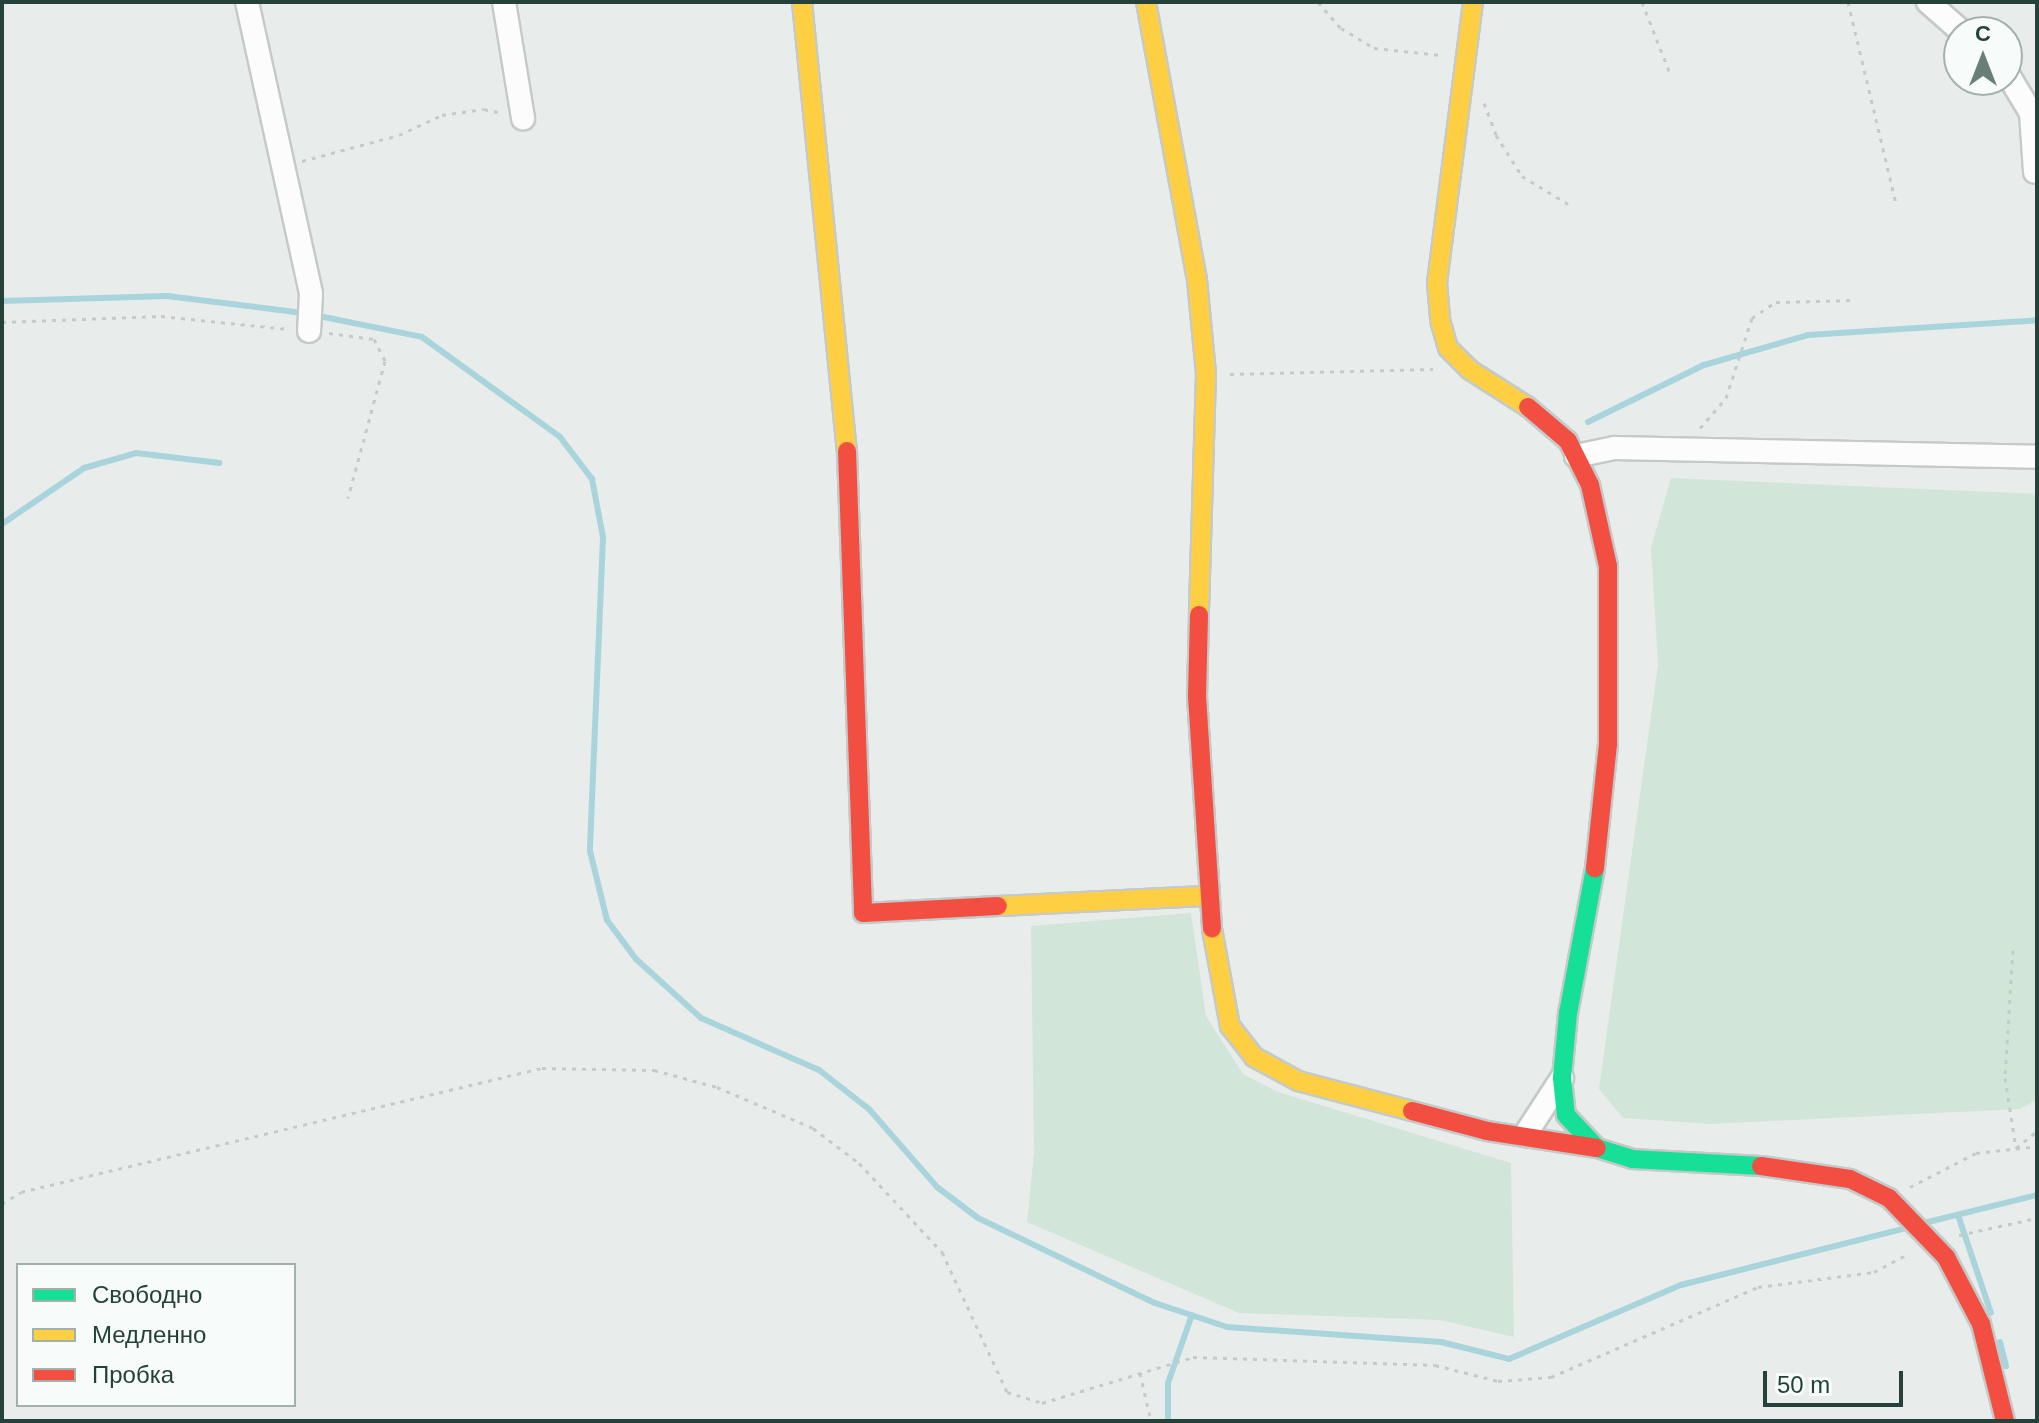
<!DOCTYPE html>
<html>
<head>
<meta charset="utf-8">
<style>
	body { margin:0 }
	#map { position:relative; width:2039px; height:1423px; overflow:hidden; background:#e8edeb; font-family:Arial,sans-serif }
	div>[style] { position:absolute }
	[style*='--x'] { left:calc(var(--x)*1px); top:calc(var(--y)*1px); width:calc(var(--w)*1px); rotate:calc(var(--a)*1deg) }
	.green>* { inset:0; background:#d1e6d8 }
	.stream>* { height:6px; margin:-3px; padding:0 3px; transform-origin:3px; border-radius:3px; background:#a9d4db }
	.path>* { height:3px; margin-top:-1.5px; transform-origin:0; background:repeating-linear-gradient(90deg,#c3ccca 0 4px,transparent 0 10px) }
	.roads { filter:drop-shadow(2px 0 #c5cac8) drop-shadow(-2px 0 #c5cac8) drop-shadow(0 2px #c5cac8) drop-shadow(0 -2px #c5cac8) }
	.street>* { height:22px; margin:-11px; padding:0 11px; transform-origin:11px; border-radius:11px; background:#fcfcfc }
	.fast>* { height:18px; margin:-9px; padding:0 9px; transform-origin:9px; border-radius:9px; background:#16e098 }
	.slow>* { height:18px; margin:-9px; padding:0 9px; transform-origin:9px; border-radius:9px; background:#ffcf43 }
	.jam>* { height:18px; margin:-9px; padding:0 9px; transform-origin:9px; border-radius:9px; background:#f24e42 }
	span { translate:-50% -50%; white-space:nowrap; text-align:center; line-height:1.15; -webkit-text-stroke:7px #f7fbf9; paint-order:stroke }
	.frame { position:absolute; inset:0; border:4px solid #24423a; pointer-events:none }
	.legend { position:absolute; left:16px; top:1263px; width:280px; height:144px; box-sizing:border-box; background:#f7fbf9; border:2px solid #a3b1ad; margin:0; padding:10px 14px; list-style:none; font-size:24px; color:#24423a }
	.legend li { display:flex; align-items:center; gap:16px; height:40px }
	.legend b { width:40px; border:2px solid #a3b1ad }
	.north { position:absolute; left:1943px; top:16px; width:80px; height:80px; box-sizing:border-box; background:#f7fbf9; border:2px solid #a3b1ad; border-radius:50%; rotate:0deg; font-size:22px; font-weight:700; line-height:32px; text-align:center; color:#24423a }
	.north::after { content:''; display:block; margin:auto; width:28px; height:36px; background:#697e78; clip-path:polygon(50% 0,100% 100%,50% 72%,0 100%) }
	.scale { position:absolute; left:1763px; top:1371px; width:140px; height:36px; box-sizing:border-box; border:4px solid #24423a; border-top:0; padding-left:10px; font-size:24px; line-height:28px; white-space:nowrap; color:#24423a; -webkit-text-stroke:6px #f7fbf9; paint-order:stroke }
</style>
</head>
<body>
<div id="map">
	<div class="green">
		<i style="clip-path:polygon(1671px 478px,2037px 494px,2037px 1100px,2020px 1109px,1710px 1124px,1623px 1118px,1599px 1089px,1658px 665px,1651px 548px)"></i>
		<i style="clip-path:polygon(1191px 913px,1206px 1016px,1243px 1074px,1278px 1092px,1511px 1163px,1514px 1337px,1440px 1320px,1239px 1313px,1027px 1222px,1034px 1153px,1031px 926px)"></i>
	</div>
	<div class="stream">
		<i style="--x:2;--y:301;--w:165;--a:-1.7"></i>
		<i style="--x:167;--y:296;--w:137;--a:7.1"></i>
		<i style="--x:314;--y:315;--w:110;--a:11.5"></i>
		<i style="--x:422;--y:337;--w:170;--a:35.9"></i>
		<i style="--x:560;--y:437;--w:53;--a:52.7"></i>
		<i style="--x:592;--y:479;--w:59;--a:79.3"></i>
		<i style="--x:603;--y:537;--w:314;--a:92.4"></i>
		<i style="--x:590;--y:851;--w:71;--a:76.2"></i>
		<i style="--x:607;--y:920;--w:49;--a:53.4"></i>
		<i style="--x:636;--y:959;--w:88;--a:42.2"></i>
		<i style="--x:701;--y:1018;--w:129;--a:23.8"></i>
		<i style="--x:819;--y:1070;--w:63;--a:38"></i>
		<i style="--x:869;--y:1109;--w:103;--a:48.9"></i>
		<i style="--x:937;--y:1187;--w:51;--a:37.1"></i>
		<i style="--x:978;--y:1218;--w:196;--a:25.7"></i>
		<i style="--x:1155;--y:1303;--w:76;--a:18.4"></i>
		<i style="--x:1227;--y:1327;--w:215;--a:4"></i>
		<i style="--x:1441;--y:1342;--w:70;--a:14"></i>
		<i style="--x:1509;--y:1359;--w:187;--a:-23.3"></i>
		<i style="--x:1681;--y:1285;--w:232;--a:-14.2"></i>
		<i style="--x:1588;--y:422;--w:129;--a:-26.2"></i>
		<i style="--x:1704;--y:365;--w:108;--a:-16.1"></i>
		<i style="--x:1808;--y:335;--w:229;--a:-3.7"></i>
		<i style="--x:2;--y:524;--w:99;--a:-34.3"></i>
		<i style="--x:84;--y:468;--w:54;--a:-16.1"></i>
		<i style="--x:136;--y:453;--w:84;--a:6.9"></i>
		<i style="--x:1958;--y:1215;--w:103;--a:71.4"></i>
		<i style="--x:1924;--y:1223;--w:116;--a:-13.9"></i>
		<i style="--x:2000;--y:1342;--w:25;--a:76"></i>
		<i style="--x:1168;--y:1421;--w:38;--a:-90"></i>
		<i style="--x:1168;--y:1383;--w:72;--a:-70.6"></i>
	</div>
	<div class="path">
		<i style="--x:1318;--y:2;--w:35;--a:49"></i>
		<i style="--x:1341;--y:28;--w:39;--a:31"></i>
		<i style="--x:1374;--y:48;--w:67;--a:6"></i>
		<i style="--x:1642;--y:2;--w:79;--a:68.6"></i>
		<i style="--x:1848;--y:2;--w:208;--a:76.6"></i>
		<i style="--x:1484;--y:103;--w:34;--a:69"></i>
		<i style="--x:1496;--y:135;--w:49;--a:57.6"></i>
		<i style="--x:1522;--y:176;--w:54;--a:31.3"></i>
		<i style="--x:302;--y:161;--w:100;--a:-15"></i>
		<i style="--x:399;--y:135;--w:47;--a:-24.9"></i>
		<i style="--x:442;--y:115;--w:42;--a:-8.1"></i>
		<i style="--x:484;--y:109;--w:18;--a:13"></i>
		<i style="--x:2;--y:322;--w:159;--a:-2.2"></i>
		<i style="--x:161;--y:316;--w:129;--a:5.8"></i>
		<i style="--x:329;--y:333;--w:45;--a:7.6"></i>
		<i style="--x:374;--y:339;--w:25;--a:63"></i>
		<i style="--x:385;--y:361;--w:142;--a:105.1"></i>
		<i style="--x:1230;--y:374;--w:203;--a:-1.4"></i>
		<i style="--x:1700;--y:428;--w:40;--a:-49"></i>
		<i style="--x:1726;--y:398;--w:84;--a:-72"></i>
		<i style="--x:1752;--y:318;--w:29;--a:-34"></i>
		<i style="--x:1776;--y:302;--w:80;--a:-1.4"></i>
		<i style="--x:2013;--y:950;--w:128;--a:93.6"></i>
		<i style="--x:2005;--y:1078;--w:71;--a:81.1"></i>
		<i style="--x:2016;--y:1148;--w:27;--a:-39"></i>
		<i style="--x:1910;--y:1187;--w:74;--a:-27.3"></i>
		<i style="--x:1976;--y:1153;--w:61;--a:-6.5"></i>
		<i style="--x:2;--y:1204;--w:22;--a:-32"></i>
		<i style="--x:21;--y:1192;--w:536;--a:-13.39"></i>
		<i style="--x:542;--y:1068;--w:112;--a:1"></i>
		<i style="--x:654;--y:1070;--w:65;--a:15.1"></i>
		<i style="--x:717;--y:1087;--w:104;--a:23.1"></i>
		<i style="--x:813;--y:1128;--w:58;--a:37.3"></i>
		<i style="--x:859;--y:1163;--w:122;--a:47"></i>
		<i style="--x:942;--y:1252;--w:154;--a:65.1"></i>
		<i style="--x:1007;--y:1392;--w:37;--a:17"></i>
		<i style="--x:1042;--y:1403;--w:158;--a:-16.9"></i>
		<i style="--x:1193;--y:1357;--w:242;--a:1.9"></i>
		<i style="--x:1435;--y:1365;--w:65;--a:14.3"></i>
		<i style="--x:1498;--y:1381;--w:53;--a:-4.3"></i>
		<i style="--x:1551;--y:1377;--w:226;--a:-23.5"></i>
		<i style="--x:1758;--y:1287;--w:117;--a:-7.4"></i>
		<i style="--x:1874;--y:1272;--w:38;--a:-28"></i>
		<i style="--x:1959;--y:1235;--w:80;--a:-12.3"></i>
		<i style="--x:1140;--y:1373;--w:49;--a:77.1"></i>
	</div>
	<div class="roads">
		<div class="street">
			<i style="--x:247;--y:2;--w:299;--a:77.6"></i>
			<i style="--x:311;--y:294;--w:37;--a:93"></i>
			<i style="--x:504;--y:2;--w:118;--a:80.7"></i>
			<i style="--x:1928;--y:2;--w:45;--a:41.4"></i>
			<i style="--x:2007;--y:73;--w:47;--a:59"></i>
			<i style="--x:2031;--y:113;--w:59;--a:86.1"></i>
			<i style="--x:1576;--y:456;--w:39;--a:-12"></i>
			<i style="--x:1614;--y:448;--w:423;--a:1.2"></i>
			<i style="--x:1525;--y:1135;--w:68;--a:-57"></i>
		</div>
		<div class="fast">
			<i style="--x:1595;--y:868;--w:147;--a:100.5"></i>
			<i style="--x:1568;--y:1013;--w:65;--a:95.3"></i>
			<i style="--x:1562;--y:1078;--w:37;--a:84"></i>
			<i style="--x:1566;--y:1115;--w:45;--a:46.8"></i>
			<i style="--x:1597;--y:1148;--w:37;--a:17"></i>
			<i style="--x:1632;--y:1159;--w:129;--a:3.1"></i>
		</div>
		<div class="slow">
			<i style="--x:802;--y:2;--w:451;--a:84.3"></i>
			<i style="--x:1146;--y:2;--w:283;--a:79.6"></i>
			<i style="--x:1197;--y:280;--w:94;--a:84.5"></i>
			<i style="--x:1206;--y:374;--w:241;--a:91.7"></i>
			<i style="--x:1473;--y:2;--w:283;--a:97.3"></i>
			<i style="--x:1437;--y:283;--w:37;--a:85"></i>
			<i style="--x:1440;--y:320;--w:29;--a:74"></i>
			<i style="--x:1448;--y:348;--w:31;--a:45"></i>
			<i style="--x:1470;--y:370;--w:69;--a:32.5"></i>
			<i style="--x:998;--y:906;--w:208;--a:-2.8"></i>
			<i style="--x:1212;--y:929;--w:99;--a:79.5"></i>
			<i style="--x:1230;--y:1026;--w:39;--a:52"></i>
			<i style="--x:1254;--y:1057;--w:50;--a:28.6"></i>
			<i style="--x:1298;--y:1081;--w:118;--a:14.7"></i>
		</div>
		<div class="jam">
			<i style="--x:1528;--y:407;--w:52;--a:40.4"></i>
			<i style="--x:1568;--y:441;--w:49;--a:63.4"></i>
			<i style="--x:1590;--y:485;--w:83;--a:77.5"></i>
			<i style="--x:1608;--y:566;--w:178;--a:90"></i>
			<i style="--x:1608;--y:744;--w:125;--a:96"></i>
			<i style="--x:847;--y:451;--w:462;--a:88"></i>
			<i style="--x:863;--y:913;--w:135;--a:-3"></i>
			<i style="--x:1199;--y:615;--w:81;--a:91.4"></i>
			<i style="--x:1197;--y:696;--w:233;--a:86.3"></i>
			<i style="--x:1412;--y:1111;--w:78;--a:14.9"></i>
			<i style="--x:1487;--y:1131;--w:111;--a:8.8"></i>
			<i style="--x:1761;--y:1166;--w:90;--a:8.3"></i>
			<i style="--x:1850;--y:1179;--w:43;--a:26"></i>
			<i style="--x:1889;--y:1198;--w:82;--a:46"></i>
			<i style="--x:1946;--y:1257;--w:76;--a:62.4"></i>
			<i style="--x:1981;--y:1324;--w:100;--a:76.1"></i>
		</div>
	</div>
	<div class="frame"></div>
	<ul class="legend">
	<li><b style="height:10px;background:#16e098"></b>Свободно</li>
	<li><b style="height:10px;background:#ffcf43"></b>Медленно</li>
	<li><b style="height:10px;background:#f24e42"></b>Пробка</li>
	</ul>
	<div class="north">С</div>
	<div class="scale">50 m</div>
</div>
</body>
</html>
